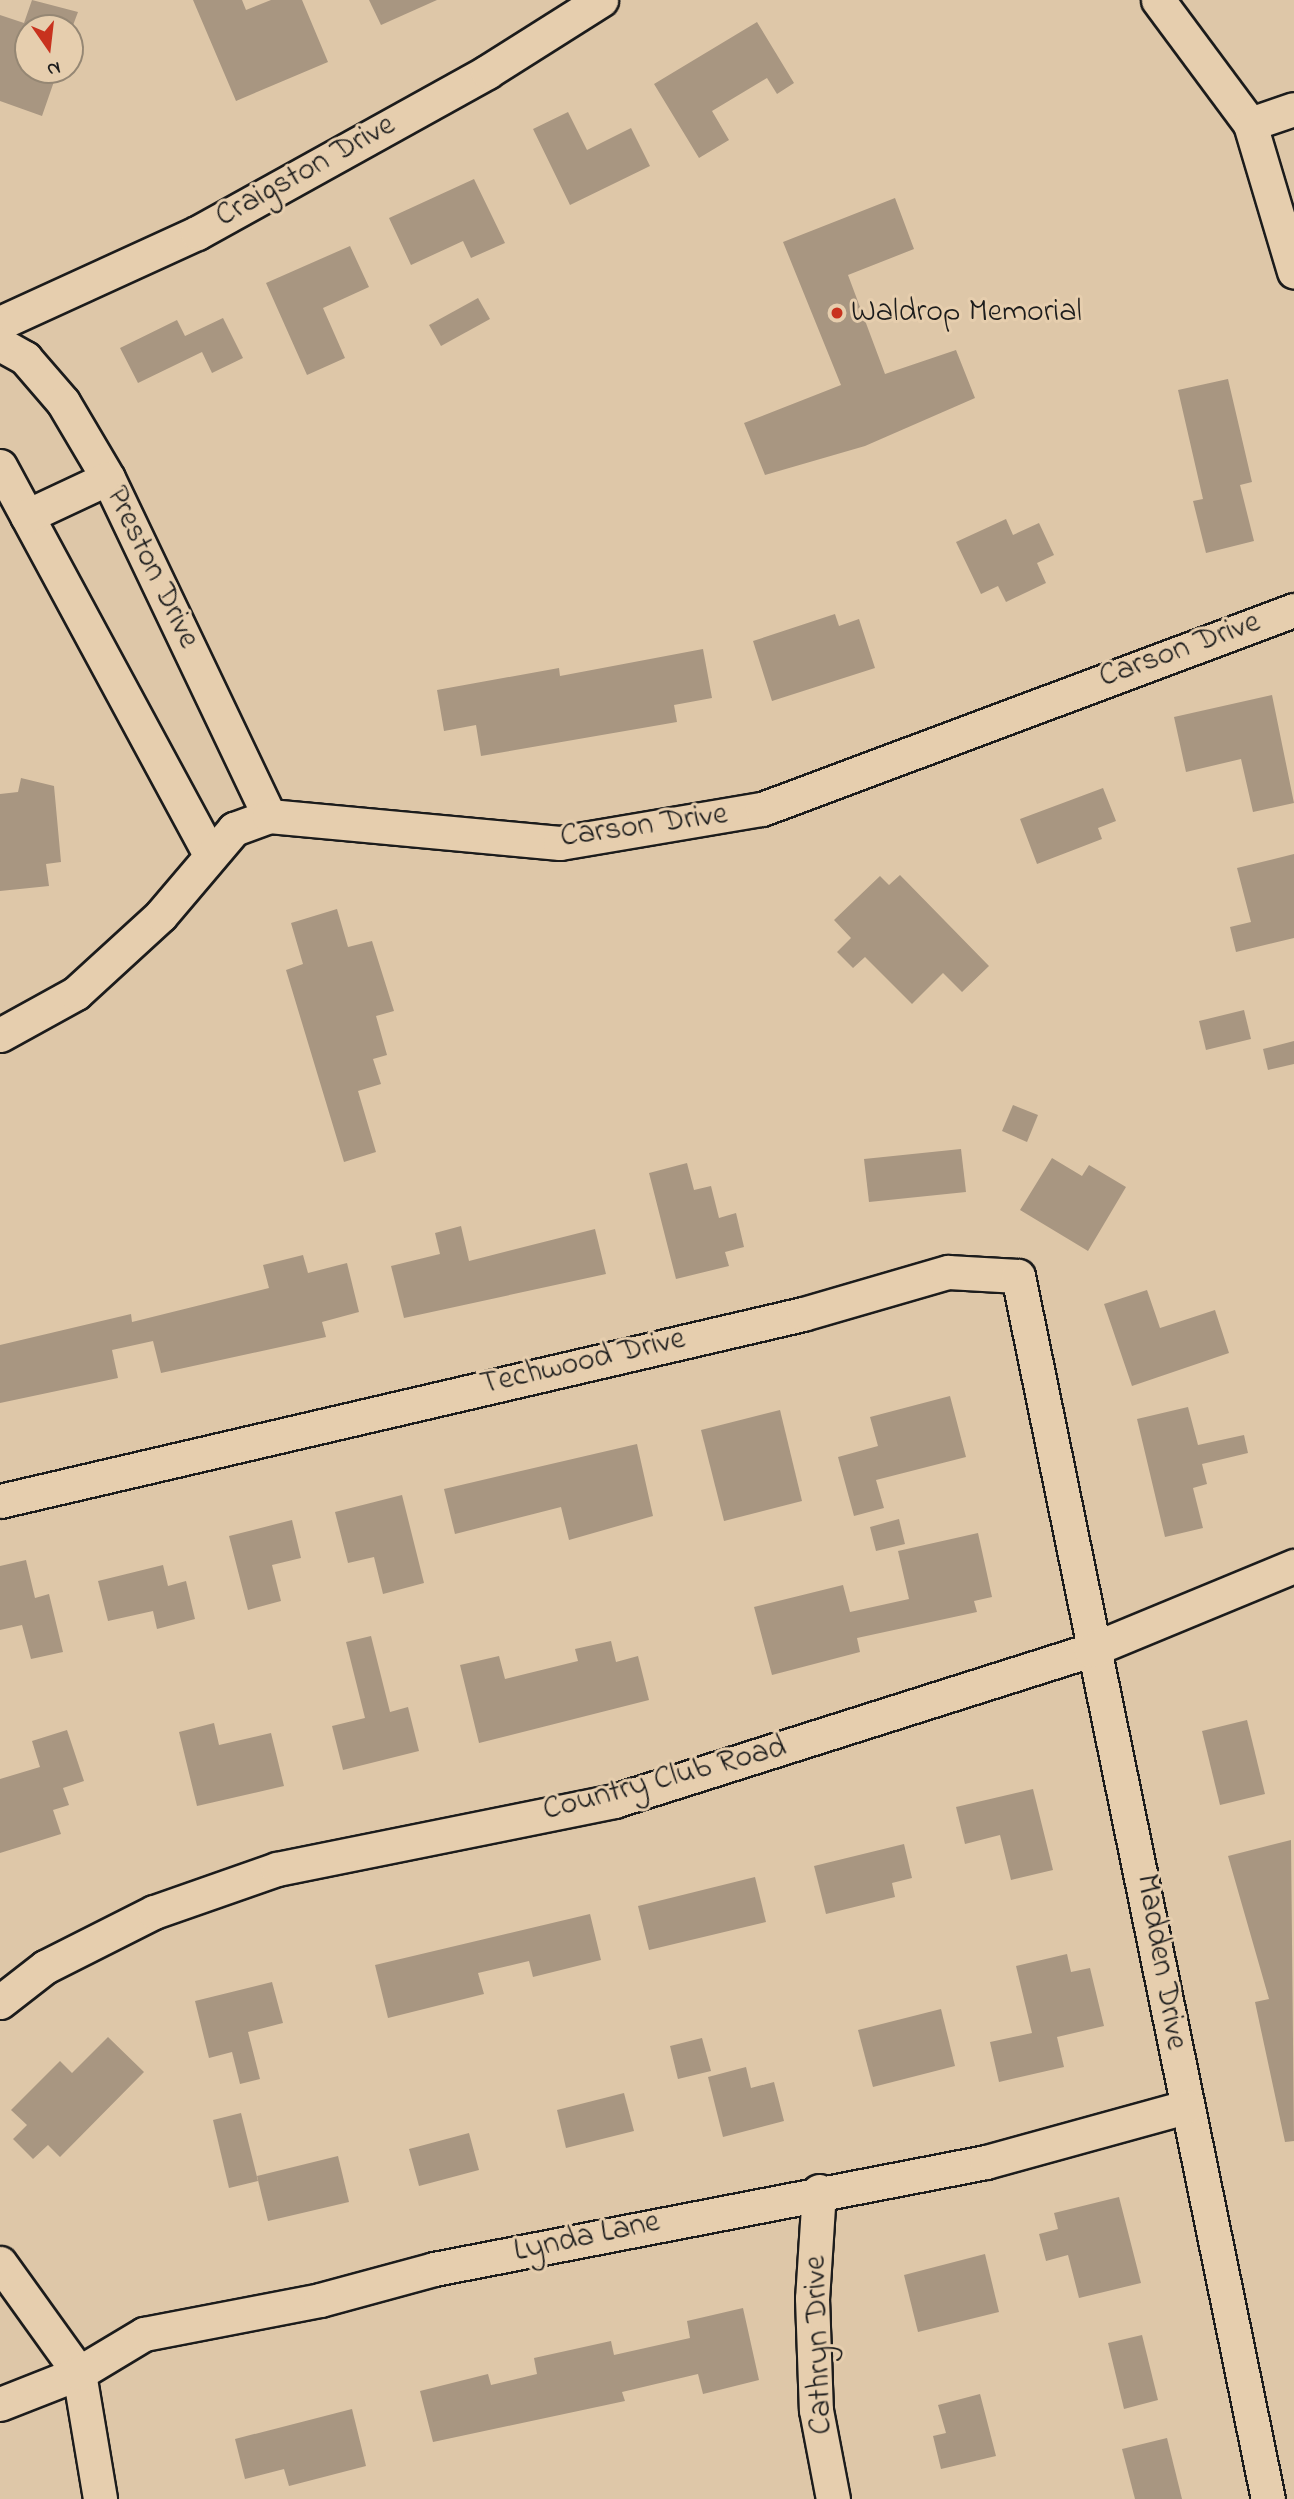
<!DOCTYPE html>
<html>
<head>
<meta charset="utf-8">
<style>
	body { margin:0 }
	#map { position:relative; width:1294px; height:2499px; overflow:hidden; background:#dec7a8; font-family:"Indie Flower",sans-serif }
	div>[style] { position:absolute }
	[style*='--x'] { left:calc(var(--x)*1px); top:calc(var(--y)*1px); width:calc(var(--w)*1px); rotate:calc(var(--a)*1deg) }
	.building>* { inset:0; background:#a89681 }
	.roads { filter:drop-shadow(2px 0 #1c1c1c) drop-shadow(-2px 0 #1c1c1c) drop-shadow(0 2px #1c1c1c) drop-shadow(0 -2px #1c1c1c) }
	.minor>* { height:33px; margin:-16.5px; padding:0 16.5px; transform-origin:16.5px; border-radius:16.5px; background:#e6ceae }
	.dots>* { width:19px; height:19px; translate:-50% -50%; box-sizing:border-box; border:4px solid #e6ceae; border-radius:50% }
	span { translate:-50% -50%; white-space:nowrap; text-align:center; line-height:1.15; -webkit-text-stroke:6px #e6ceae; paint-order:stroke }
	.street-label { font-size:32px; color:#1c1c1c }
	.poi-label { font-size:32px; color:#1c1c1c }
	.left { translate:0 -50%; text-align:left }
	.north { position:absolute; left:14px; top:14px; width:70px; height:70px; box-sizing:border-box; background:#e6ceae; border:2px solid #958774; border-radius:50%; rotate:166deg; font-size:19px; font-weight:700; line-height:28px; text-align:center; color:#1c1c1c }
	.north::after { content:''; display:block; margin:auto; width:24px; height:32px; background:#c8321e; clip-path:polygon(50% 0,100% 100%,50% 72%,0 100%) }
</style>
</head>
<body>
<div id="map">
	<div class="building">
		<i style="clip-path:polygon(32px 0,78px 12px,72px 28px,28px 28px,28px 70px,58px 70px,42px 116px,0 101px,0 15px,24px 23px)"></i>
		<i style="clip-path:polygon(193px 0,242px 0,246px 10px,271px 0,302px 0,328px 62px,236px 101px)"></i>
		<i style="clip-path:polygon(369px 0,437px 0,381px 25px)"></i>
		<i style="clip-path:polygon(757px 22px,794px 83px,777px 94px,767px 78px,712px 111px,729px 140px,699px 158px,654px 84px)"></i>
		<i style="clip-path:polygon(568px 112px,587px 150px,631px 128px,650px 166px,570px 205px,533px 129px)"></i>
		<i style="clip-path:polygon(474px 179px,505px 243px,471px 258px,463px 241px,411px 265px,389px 218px)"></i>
		<i style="clip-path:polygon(895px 198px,914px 249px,848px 275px,885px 374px,956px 350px,975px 398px,865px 446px,765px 475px,744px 423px,841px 385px,783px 242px)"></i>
		<i style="clip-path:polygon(350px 246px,369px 287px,323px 308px,345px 358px,307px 375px,266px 283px)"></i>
		<i style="clip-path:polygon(478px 298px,490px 319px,441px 346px,429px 325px)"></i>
		<i style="clip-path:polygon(223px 318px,243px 358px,212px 373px,202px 352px,138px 383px,120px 348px,177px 320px,185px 336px)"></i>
		<i style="clip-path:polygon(1228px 379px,1252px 482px,1240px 485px,1254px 541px,1206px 553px,1193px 501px,1203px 499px,1178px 390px)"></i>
		<i style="clip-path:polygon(1006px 519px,1013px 535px,1039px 523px,1054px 555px,1037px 563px,1046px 583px,1006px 602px,998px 586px,981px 594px,956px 542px)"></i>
		<i style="clip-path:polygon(835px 614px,839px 626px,859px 619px,875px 668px,772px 701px,753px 641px)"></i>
		<i style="clip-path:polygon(703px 649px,712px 698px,674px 705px,677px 722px,481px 756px,476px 725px,444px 731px,437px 690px,559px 668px,560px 676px)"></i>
		<i style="clip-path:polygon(1272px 695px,1294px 803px,1253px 812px,1241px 759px,1186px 772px,1174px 717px)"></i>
		<i style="clip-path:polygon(21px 778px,54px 786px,61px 862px,46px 864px,49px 886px,0 891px,0 794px,18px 792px)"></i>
		<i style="clip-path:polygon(1103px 788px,1116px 821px,1098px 828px,1102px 839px,1037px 864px,1020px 819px)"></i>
		<i style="clip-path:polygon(1294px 854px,1294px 938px,1236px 952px,1230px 927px,1251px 922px,1237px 868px)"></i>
		<i style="clip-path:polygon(900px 875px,989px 966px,962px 992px,943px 973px,912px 1004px,865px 957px,853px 968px,837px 952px,851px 938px,834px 920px,880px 876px,889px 885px)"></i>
		<i style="clip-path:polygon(337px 909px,348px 947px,372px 941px,394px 1011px,376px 1016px,387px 1055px,373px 1059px,381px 1084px,358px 1091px,376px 1152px,344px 1162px,286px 970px,303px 964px,291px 923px)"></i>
		<i style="clip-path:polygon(1244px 1010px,1251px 1039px,1206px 1050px,1199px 1021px)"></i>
		<i style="clip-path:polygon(1294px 1041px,1294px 1064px,1268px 1070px,1263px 1049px)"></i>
		<i style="clip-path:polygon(1013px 1105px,1038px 1115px,1027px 1142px,1002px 1131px)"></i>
		<i style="clip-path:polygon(961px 1149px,966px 1192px,869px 1202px,864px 1159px)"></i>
		<i style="clip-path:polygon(1052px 1158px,1082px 1176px,1089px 1165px,1126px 1187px,1088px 1251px,1020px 1210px)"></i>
		<i style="clip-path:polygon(687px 1163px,694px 1190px,711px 1186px,719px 1218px,736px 1213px,744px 1247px,725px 1252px,729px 1266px,676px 1279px,649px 1173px)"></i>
		<i style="clip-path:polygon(461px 1226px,469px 1261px,595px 1229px,606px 1274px,404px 1318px,391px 1266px,440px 1254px,435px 1233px)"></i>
		<i style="clip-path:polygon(303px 1255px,308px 1273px,347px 1263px,359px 1312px,322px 1322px,326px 1337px,161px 1373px,153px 1341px,112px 1350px,118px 1378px,0 1403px,0 1345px,131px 1314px,132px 1322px,269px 1288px,263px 1265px)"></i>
		<i style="clip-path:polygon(1147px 1290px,1160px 1328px,1215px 1310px,1229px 1353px,1132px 1386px,1104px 1304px)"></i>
		<i style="clip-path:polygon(950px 1396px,966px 1457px,876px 1480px,884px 1508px,854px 1516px,838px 1457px,878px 1446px,870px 1417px)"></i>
		<i style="clip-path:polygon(1188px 1407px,1198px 1445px,1244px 1435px,1248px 1453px,1202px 1464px,1207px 1484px,1193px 1488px,1203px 1528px,1165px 1537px,1137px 1419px)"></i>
		<i style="clip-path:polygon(780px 1410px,802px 1501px,724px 1521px,701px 1430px)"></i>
		<i style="clip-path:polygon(637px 1444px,653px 1516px,569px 1540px,561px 1507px,455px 1534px,444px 1489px)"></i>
		<i style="clip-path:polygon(402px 1495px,424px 1583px,383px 1594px,374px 1557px,348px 1563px,335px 1512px)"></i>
		<i style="clip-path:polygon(899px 1519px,905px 1544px,876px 1551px,870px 1527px)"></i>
		<i style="clip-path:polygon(292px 1520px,301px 1558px,272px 1565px,281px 1601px,248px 1610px,229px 1536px)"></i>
		<i style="clip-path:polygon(978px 1533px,992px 1597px,974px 1601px,977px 1612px,857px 1638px,860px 1652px,772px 1675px,754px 1607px,843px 1585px,850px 1612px,909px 1599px,898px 1551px)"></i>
		<i style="clip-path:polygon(26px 1560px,35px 1598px,49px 1594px,63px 1652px,31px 1659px,22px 1625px,0 1630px,0 1566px)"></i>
		<i style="clip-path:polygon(163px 1565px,168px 1586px,186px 1581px,195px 1619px,157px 1629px,153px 1611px,108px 1621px,98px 1581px)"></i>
		<i style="clip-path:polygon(371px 1636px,390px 1712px,408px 1707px,419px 1751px,343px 1770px,332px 1726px,365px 1718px,346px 1642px)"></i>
		<i style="clip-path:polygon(611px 1641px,616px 1662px,638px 1656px,649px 1700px,479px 1743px,460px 1665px,499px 1656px,505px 1679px,578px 1661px,575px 1649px)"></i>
		<i style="clip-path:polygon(1247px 1720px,1265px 1794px,1220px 1805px,1202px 1731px)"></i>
		<i style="clip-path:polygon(214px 1723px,219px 1745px,271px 1733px,284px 1786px,197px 1806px,179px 1732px)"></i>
		<i style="clip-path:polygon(67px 1730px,84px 1781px,63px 1788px,69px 1805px,53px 1810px,61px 1834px,0 1853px,0 1779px,40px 1767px,32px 1741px)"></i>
		<i style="clip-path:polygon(1033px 1789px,1053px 1870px,1011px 1880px,1000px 1835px,965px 1844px,956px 1807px)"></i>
		<i style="clip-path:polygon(1291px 1840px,1294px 2141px,1285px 2142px,1255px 2002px,1269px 1999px,1228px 1856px)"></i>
		<i style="clip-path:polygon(904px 1844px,912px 1878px,892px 1883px,895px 1897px,826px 1914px,814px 1866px)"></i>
		<i style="clip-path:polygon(755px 1877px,766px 1922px,649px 1950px,638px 1906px)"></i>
		<i style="clip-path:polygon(590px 1914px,601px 1960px,533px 1977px,529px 1961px,478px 1973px,484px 1994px,388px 2018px,375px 1965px)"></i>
		<i style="clip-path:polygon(1067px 1954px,1071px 1972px,1090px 1968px,1104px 2026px,1057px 2037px,1064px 2067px,999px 2082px,990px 2042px,1032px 2033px,1016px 1966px)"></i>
		<i style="clip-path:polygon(272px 1982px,283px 2023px,248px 2032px,260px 2079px,240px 2084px,232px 2052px,209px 2058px,195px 2001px)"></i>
		<i style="clip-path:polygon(941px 2009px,955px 2066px,873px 2087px,858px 2030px)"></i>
		<i style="clip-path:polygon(108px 2037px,144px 2072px,60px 2157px,48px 2145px,33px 2159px,13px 2139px,27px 2125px,11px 2110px,60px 2061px,72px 2073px)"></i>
		<i style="clip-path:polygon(702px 2038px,711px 2071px,678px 2079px,670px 2046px)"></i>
		<i style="clip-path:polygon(746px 2067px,751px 2088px,774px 2082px,784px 2121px,723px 2137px,708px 2077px)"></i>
		<i style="clip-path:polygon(624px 2093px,634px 2131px,566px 2148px,557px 2110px)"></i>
		<i style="clip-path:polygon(241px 2113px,258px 2181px,229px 2188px,213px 2120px)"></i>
		<i style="clip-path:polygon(469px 2133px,479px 2170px,419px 2186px,409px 2149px)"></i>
		<i style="clip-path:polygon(338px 2156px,349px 2202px,268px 2221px,257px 2176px)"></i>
		<i style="clip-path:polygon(1119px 2197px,1141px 2283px,1079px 2298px,1068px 2255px,1046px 2261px,1039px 2234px,1058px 2229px,1054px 2213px)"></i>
		<i style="clip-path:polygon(985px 2254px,999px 2312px,918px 2332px,904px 2275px)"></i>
		<i style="clip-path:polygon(743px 2308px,759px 2380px,703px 2394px,698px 2374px,622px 2392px,625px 2401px,433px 2442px,420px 2391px,488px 2374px,491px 2385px,537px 2374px,534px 2358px,611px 2341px,614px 2355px,690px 2338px,687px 2321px)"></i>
		<i style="clip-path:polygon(1142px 2335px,1158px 2400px,1124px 2409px,1108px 2343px)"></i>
		<i style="clip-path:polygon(980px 2394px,996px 2456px,941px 2469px,933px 2436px,946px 2433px,938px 2405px)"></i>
		<i style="clip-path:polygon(352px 2409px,366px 2466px,289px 2486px,284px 2469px,245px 2479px,235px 2439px)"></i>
		<i style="clip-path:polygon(1167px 2438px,1182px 2499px,1135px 2499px,1122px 2449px)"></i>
	</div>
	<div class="roads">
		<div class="minor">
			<i style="--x:1158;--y:0;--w:154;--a:53.4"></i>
			<i style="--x:1250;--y:124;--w:154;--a:73.4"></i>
			<i style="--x:1250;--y:124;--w:46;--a:-18.8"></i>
			<i style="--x:0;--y:323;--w:217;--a:-24.6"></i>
			<i style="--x:197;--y:233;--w:332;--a:-29"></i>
			<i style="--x:487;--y:72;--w:135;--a:-32.3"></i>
			<i style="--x:0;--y:344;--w:29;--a:29"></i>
			<i style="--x:25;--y:358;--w:58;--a:49.2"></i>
			<i style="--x:63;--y:402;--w:88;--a:59.4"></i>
			<i style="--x:108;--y:478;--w:374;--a:64.5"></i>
			<i style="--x:0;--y:466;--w:440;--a:61.6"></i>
			<i style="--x:27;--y:516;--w:89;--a:-25.1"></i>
			<i style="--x:0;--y:1035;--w:87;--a:-28.9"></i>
			<i style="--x:76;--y:993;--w:115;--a:-42.5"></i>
			<i style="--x:161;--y:915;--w:113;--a:-49.7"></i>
			<i style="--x:234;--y:829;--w:37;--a:-20"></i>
			<i style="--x:269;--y:816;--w:292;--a:5.3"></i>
			<i style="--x:560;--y:843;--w:205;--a:-9.6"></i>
			<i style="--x:762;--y:809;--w:568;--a:-20.51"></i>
			<i style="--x:0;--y:1501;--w:824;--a:-13.11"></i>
			<i style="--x:803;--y:1314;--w:151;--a:-16.2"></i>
			<i style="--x:948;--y:1272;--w:70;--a:3.3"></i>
			<i style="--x:1018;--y:1276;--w:1248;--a:78.45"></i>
			<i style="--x:0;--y:2002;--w:57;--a:-37.9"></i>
			<i style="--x:45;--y:1967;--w:122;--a:-26.8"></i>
			<i style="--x:154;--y:1912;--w:130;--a:-19.3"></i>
			<i style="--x:277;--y:1869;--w:344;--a:-11.4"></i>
			<i style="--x:614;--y:1801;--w:500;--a:-17.57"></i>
			<i style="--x:1091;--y:1650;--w:220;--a:-22.5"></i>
			<i style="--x:819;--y:2191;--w:107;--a:93.7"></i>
			<i style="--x:812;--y:2298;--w:112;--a:88"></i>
			<i style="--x:816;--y:2410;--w:91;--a:79.2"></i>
			<i style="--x:0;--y:2263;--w:135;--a:54.3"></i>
			<i style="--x:79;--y:2373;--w:128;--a:80.5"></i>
			<i style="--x:0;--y:2404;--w:85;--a:-21.4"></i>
			<i style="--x:79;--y:2373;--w:76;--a:-31"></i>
			<i style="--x:144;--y:2334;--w:179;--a:-10.9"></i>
			<i style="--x:320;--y:2300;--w:118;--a:-15.2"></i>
			<i style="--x:434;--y:2269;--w:562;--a:-10.97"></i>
			<i style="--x:986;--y:2162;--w:207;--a:-15.4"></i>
		</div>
	</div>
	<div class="dots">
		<i style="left:837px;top:313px;background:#c8321e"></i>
	</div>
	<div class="street-label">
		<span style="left:306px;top:172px;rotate:-29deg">Craigston Drive</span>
		<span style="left:151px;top:568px;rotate:64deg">Preston Drive</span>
		<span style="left:1180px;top:651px;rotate:-20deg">Carson Drive</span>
		<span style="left:644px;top:827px;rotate:-8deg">Carson Drive</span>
		<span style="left:583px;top:1363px;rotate:-13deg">Techwood Drive</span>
		<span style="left:665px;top:1780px;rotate:-15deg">Country Club Road</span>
		<span style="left:1160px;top:1962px;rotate:80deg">Madden Drive</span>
		<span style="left:587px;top:2238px;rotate:-12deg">Lynda Lane</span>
		<span style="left:820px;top:2345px;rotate:-92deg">Cathryn Drive</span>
	</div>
	<div class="poi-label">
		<span class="left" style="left:851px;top:313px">Waldrop Memorial</span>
	</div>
	<div class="north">N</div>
</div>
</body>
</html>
